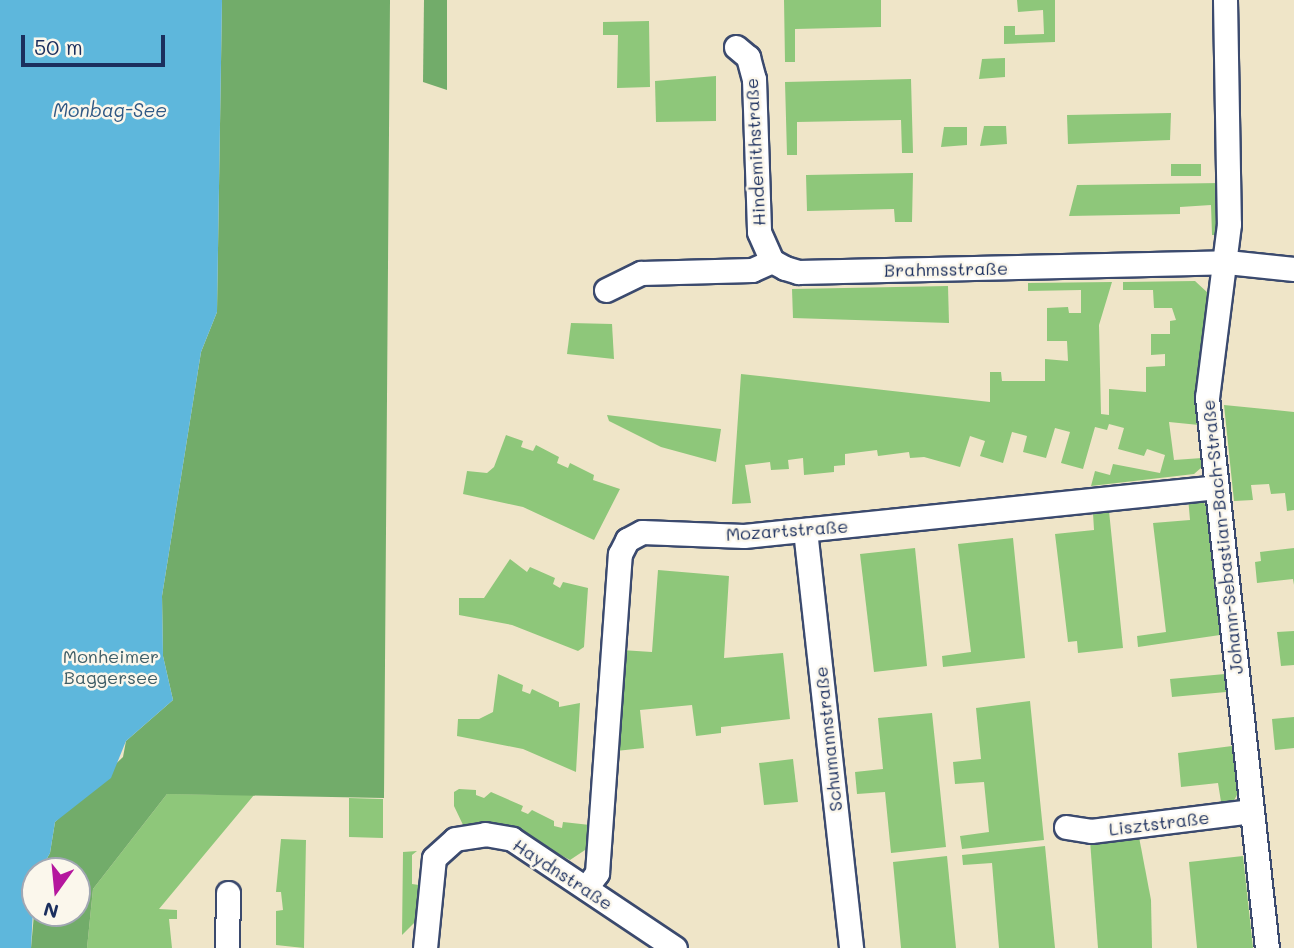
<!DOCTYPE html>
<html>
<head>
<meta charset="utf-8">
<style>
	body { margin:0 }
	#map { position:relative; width:1294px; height:948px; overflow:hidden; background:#efe5c8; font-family:Mali,sans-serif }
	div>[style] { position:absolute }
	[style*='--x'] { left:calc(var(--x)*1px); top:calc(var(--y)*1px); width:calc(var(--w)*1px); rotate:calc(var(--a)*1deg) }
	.green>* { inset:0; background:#8ec77a }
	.forest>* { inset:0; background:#72ac6a }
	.water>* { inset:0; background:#5eb7dc }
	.roads { filter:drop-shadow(2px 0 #3b4a6e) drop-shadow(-2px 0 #3b4a6e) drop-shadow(0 2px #3b4a6e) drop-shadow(0 -2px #3b4a6e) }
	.minor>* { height:23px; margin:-11.5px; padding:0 11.5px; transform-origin:11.5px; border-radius:11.5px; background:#fff }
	span { translate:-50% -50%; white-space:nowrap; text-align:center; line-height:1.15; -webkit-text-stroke:5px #fbf7ec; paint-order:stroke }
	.street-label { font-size:18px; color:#1b2f5e }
	.park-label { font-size:18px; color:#3e5d66 }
	.water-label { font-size:19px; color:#2f5884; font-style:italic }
	.north { position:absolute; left:21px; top:857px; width:70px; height:70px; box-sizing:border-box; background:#fbf7ec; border:2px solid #a1a7b3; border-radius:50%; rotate:195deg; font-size:19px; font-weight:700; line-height:28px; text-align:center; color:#1b2f5e }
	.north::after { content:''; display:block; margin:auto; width:24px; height:32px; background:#b5179e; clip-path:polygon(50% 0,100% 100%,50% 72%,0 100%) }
	.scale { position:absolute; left:21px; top:35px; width:144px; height:32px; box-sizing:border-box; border:4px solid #1b2f5e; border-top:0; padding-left:9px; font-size:21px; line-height:24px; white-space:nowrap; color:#1b2f5e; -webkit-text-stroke:5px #fbf7ec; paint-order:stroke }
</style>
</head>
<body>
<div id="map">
	<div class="green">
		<i style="clip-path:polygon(784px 0,881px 0,881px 27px,795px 29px,795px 62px,785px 62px)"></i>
		<i style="clip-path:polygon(1017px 0,1055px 0,1055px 42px,1004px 44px,1004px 26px,1015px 26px,1015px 35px,1044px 34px,1043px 10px,1018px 12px)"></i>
		<i style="clip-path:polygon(649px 21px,650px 87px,617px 88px,618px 35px,603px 35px,603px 22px)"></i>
		<i style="clip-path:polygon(1005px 58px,1005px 77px,979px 79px,982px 59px)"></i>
		<i style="clip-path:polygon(716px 76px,716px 121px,656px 122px,655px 81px)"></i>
		<i style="clip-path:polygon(911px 79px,913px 153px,902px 153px,901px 120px,797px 122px,797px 155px,787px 155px,785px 82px)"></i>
		<i style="clip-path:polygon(1171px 113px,1170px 140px,1068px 144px,1067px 115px)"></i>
		<i style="clip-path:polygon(984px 126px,1006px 126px,1007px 144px,980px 146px)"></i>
		<i style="clip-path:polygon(944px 127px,967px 127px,967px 145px,941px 147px)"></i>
		<i style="clip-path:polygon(1171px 164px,1201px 164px,1201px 176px,1171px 176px)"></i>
		<i style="clip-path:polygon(913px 173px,912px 222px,895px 222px,894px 209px,807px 211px,806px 175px)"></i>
		<i style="clip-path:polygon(1221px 183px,1218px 235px,1212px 235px,1211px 205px,1180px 207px,1180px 214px,1069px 216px,1077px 185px)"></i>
		<i style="clip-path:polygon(1195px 281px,1209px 294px,1197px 377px,1199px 425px,1169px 422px,1174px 460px,1202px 458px,1202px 467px,1194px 474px,1091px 486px,1095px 471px,1110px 475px,1113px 464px,1160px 473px,1165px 455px,1147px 449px,1144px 456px,1118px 449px,1124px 428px,1109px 424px,1107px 430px,1095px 427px,1083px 469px,1061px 463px,1070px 432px,1055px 428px,1046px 458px,1023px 452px,1027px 436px,1012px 432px,1003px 463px,980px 456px,985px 441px,970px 436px,960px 467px,924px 457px,910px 458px,909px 452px,878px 456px,877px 450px,845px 454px,845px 465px,834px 466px,834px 472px,804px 475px,803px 458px,788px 460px,789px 469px,771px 470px,770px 462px,745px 465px,751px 503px,732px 504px,741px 374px,990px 402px,990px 372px,1001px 372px,1002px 381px,1045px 381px,1045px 359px,1068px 361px,1067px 341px,1047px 341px,1047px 308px,1068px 307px,1069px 313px,1081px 313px,1081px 290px,1028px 291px,1028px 283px,1112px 282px,1099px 325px,1101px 414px,1109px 415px,1109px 389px,1146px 392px,1146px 367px,1165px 366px,1165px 354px,1151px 355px,1151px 334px,1170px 334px,1170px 321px,1176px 320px,1172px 308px,1154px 308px,1153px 290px,1123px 290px,1123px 282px)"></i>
		<i style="clip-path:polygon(948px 286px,949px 323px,793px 318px,792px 289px)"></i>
		<i style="clip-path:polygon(571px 323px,612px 324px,614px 359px,567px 354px)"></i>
		<i style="clip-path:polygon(1224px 405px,1294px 412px,1294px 510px,1287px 511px,1285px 493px,1271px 494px,1269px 484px,1251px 485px,1253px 500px,1234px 501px)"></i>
		<i style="clip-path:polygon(607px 415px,721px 429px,716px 462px,661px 447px,609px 421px)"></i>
		<i style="clip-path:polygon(506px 435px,523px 441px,521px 447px,533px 451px,536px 445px,559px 457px,557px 463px,568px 468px,570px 463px,594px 475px,593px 480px,620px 489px,594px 540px,523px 507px,463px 494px,467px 471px,487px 473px,494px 467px)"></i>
		<i style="clip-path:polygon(1188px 497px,1201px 498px,1207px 508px,1220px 635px,1138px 647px,1137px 636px,1166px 632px,1153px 523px,1190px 520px)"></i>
		<i style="clip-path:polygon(1109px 511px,1123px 648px,1078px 653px,1077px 641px,1068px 642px,1055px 534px,1094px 530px,1093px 513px)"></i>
		<i style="clip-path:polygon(1013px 538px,1025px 658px,943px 667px,942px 656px,971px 652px,958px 544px)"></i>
		<i style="clip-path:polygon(915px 548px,927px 666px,874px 672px,860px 554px)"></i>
		<i style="clip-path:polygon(1294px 548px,1294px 585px,1293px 579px,1257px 583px,1255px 562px,1261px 561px,1260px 552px)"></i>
		<i style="clip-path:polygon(510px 559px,527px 572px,530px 567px,555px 578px,553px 584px,560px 588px,563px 582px,588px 588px,584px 647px,578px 651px,512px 625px,459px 615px,459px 598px,484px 598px)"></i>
		<i style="clip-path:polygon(658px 570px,729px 576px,724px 658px,783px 653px,790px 719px,721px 727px,721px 733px,696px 736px,692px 705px,640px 710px,644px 748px,616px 751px,621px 650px,652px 652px)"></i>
		<i style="clip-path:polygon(1294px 631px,1294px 665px,1281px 666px,1277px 632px)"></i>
		<i style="clip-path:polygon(498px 674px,523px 685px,522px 691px,530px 694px,532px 689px,559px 702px,559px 707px,580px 703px,576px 772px,523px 749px,457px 736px,458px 719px,479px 719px,493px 712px)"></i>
		<i style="clip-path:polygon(1225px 674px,1226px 692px,1172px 697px,1170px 679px)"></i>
		<i style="clip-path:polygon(1030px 701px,1044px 840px,962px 849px,960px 836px,989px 832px,984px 782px,955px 784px,953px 762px,981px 759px,976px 708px)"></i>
		<i style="clip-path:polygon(932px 713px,946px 847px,891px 853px,885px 792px,857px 794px,855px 772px,883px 769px,878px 718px)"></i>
		<i style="clip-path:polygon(1294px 717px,1294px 748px,1275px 750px,1272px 719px)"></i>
		<i style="clip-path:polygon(1232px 746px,1238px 793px,1231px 806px,1222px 808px,1218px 783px,1181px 787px,1178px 753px)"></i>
		<i style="clip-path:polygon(793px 759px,798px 802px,764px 805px,759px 763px)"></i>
		<i style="clip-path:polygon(459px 789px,476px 790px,476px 795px,484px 798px,491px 792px,523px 806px,521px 811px,528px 814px,532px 810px,554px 821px,554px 826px,562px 828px,563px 822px,590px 825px,588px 848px,570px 860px,506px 826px,464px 827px,454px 806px,454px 792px)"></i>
		<i style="clip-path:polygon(167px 794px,254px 795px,159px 909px,177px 910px,177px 919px,169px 919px,172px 948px,87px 948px,93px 889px)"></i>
		<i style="clip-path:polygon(349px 798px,383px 799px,383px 838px,349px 837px)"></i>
		<i style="clip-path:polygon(1139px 837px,1151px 900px,1152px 948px,1098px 948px,1090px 840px)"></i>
		<i style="clip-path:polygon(281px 839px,306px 840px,304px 948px,276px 945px,276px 911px,283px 910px,281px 892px,276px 892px)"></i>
		<i style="clip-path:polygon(1045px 846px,1055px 948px,999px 948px,992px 863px,963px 865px,962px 855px)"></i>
		<i style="clip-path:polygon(417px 851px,412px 855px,412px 884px,419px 885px,417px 920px,402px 935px,403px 852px)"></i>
		<i style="clip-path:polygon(947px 856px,956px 948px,901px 948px,893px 862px)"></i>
		<i style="clip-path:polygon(1243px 856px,1253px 948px,1197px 948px,1189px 862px)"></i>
	</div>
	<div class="forest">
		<i style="clip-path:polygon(222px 0,390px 0,384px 798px,167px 794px,93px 889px,87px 948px,31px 948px,35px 903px,35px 913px,77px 913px,77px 871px,40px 871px,50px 853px,55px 822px,123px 757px,126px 741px,173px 700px,163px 656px,162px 596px,201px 352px,217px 312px)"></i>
		<i style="clip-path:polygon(424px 0,447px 0,447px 90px,423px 82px)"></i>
	</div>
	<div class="water">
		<i style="clip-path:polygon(0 0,222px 0,217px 312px,201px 352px,162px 596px,163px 656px,173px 700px,126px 741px,111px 778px,55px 822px,50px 853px,40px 871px,35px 871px,31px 948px,0 948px)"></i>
	</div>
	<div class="roads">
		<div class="minor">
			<i style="--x:1225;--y:0;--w:224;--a:89"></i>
			<i style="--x:1229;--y:224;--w:174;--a:97.2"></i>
			<i style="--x:1207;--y:397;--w:554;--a:83.79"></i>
			<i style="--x:736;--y:47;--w:16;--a:40"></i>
			<i style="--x:748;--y:57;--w:23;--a:75"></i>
			<i style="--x:754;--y:79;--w:153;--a:88.1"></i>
			<i style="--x:759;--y:232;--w:32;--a:66"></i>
			<i style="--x:772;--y:261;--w:15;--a:28"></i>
			<i style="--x:785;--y:268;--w:14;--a:17"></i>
			<i style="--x:798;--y:272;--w:429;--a:-1.3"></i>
			<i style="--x:1227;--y:262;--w:67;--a:6"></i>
			<i style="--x:606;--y:290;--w:39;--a:-26"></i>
			<i style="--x:641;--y:273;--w:111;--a:-1.5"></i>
			<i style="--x:752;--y:270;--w:22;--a:-24"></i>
			<i style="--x:805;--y:530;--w:421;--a:83.7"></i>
			<i style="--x:1066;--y:827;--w:25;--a:9"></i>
			<i style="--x:1091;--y:831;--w:162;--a:-7.1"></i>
			<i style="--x:586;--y:888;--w:19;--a:-54"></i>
			<i style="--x:597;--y:873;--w:320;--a:-85.9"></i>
			<i style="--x:620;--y:554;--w:16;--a:-63"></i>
			<i style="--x:627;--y:540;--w:17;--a:-28"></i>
			<i style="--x:642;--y:532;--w:102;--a:2.2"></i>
			<i style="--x:744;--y:536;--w:475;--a:-5.9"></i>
			<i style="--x:227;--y:948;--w:55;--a:-89"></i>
			<i style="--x:425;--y:948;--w:90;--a:-84.3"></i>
			<i style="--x:434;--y:858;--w:28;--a:-42"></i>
			<i style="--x:455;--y:839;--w:30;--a:-9"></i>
			<i style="--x:485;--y:834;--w:27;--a:10"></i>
			<i style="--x:512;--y:839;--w:196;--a:33.8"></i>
		</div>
	</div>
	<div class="street-label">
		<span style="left:755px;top:152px;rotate:-93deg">Hindemithstraße</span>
		<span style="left:946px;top:269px;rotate:-1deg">Brahmsstraße</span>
		<span style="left:787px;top:530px;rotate:-4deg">Mozartstraße</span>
		<span style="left:1222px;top:537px;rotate:-96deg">Johann-Sebastian-Bach-Straße</span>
		<span style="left:828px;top:739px;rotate:-96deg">Schumannstraße</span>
		<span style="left:1159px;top:823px;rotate:-7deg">Lisztstraße</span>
		<span style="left:563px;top:874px;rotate:33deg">Haydnstraße</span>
	</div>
	<div class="park-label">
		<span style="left:111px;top:667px">Monheimer<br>Baggersee</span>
	</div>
	<div class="water-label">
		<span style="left:110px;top:110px">Monbag-See</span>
	</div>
	<div class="north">N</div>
	<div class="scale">50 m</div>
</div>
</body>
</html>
